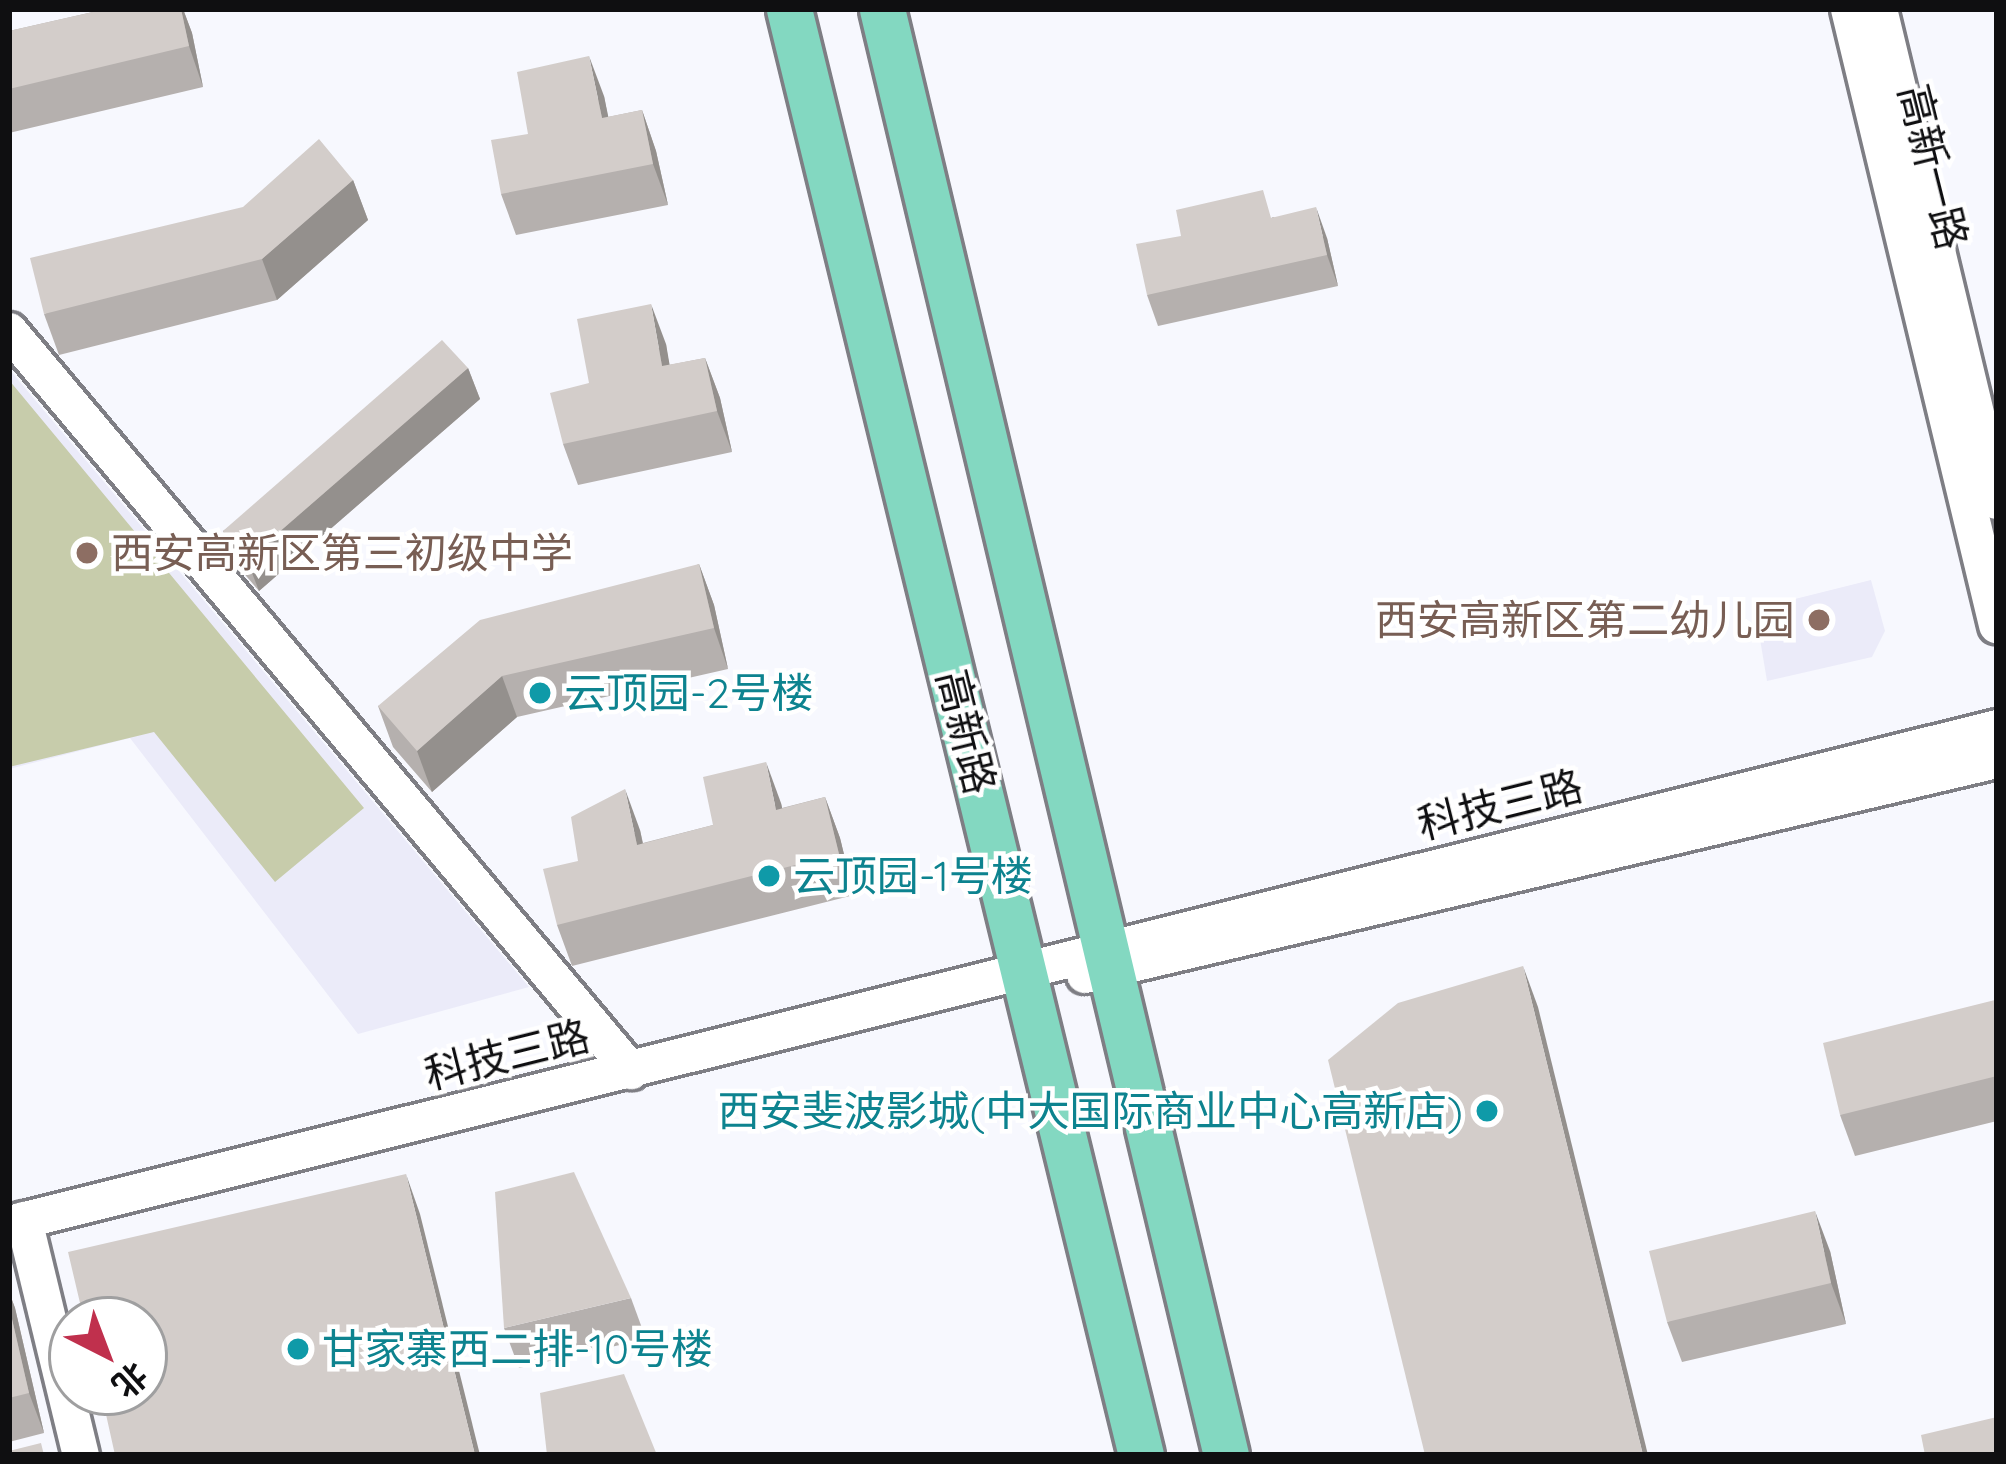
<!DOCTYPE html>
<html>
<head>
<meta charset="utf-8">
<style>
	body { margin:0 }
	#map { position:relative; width:2006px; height:1464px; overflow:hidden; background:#f7f8fe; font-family:Quicksand,"Noto Sans SC",sans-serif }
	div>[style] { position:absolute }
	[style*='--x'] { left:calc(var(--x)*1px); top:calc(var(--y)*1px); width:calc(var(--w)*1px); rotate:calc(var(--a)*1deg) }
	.built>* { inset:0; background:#ebebf9 }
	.green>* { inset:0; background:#c7ccab }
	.roads { filter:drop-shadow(3px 0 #7e7e84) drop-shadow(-3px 0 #7e7e84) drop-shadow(0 3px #7e7e84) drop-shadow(0 -3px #7e7e84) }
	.minor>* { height:36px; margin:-18px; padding:0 18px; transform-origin:18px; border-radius:18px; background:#fff }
	.major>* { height:45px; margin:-22.5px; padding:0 22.5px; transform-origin:22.5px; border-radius:22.5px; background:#83d8c1 }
	.wall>* { inset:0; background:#b5b0ae }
	.shaded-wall>* { inset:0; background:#94908d }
	.building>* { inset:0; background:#d3cdca }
	.dots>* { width:33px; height:33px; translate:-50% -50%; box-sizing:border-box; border:6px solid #fff; border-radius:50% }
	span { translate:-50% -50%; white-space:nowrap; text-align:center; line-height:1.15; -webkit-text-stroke:9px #fff; paint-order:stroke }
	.street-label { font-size:42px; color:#0f0f11 }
	.education-label { font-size:42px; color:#785e54 }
	.left { translate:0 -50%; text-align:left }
	.right { translate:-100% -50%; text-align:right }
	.culture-label { font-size:42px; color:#0d838f }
	.frame { position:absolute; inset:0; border:12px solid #0f0f11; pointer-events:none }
	.north { position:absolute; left:48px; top:1296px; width:120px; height:120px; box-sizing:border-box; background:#fff; border:3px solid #9f9fa0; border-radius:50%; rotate:138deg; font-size:33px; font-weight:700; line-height:48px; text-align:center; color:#0f0f11 }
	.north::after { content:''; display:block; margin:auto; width:42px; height:54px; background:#c0304d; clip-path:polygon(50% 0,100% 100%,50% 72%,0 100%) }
</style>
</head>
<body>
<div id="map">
	<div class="built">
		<i style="clip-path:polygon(9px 369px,529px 987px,358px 1034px,130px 738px,9px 769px)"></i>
		<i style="clip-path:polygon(1871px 580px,1885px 631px,1872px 657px,1767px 681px,1755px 609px)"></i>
	</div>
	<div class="green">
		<i style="clip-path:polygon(9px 380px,364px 808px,275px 882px,154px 732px,9px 767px)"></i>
	</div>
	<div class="roads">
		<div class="minor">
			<i style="--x:1849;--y:9;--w:634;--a:76.49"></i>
			<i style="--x:1879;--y:9;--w:506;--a:76.51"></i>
			<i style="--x:9;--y:331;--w:967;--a:49.95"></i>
			<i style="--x:1085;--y:975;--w:937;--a:-13.27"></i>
			<i style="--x:24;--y:1220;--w:242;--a:76.4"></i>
			<i style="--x:9;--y:1224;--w:2049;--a:-14.01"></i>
		</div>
		<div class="major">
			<i style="--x:789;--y:9;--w:1488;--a:76.32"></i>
			<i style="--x:882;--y:9;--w:1486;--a:76.62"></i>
		</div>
	</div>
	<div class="wall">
		<i style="clip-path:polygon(106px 9px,183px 9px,192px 33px,203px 87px,9px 133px,9px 31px)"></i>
		<i style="clip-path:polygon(604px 96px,608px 117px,642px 110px,656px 151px,668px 205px,516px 235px,501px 194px,528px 134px)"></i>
		<i style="clip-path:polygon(353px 180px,368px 220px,277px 300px,59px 355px,44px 314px)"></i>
		<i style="clip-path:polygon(1273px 217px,1327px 238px,1338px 286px,1158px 326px,1147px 295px)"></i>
		<i style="clip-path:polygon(666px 344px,669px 365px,705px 358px,720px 398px,732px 452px,578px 485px,563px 444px,589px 383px)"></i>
		<i style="clip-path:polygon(468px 368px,480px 399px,259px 591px,235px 563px,223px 531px)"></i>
		<i style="clip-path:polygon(699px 564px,714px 605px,728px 669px,517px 717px,432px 792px,393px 747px,378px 706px)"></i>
		<i style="clip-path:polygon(825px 797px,840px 838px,854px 895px,572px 966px,557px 925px,578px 861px,640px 830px,643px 843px,713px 825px,781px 803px,782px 808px)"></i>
		<i style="clip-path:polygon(1997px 1005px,1997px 1121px,1855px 1156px,1840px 1115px)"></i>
		<i style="clip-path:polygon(1830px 1251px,1846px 1324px,1682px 1362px,1667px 1322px)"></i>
		<i style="clip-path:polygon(9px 1292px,15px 1308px,44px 1433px,9px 1442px)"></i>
		<i style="clip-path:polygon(631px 1298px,646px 1339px,519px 1368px,504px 1328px)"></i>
	</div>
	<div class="shaded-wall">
		<i style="clip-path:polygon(181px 9px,183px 9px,192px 33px,203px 87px,189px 46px)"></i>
		<i style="clip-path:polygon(589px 56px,604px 96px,617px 159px,602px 118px)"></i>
		<i style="clip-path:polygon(642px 110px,656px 151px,668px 205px,653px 164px)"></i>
		<i style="clip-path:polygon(353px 180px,368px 220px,277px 300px,262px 259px)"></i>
		<i style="clip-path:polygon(1316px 207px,1327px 238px,1338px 286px,1327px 255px)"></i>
		<i style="clip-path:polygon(651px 304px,666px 344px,677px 407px,662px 366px)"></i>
		<i style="clip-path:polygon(705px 358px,720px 398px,732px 452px,717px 411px)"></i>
		<i style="clip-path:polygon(468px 368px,480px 399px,259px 591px,247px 560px)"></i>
		<i style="clip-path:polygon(699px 564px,714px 605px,728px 669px,714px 628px)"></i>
		<i style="clip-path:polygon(502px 676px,517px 717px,432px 792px,417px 751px)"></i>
		<i style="clip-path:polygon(766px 762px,781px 803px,791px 850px,776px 810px)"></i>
		<i style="clip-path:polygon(625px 789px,640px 830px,651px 886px,637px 845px)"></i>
		<i style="clip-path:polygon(825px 797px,840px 838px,854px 895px,839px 854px)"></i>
		<i style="clip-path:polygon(1523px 966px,1538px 1007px,1648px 1455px,1643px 1455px)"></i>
		<i style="clip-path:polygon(406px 1174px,420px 1214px,480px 1455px,475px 1455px)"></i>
		<i style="clip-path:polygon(1815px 1211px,1830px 1251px,1846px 1324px,1831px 1283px)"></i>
		<i style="clip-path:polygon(9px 1292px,15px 1308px,44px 1433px,29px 1393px,9px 1306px)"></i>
	</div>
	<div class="building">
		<i style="clip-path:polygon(106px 9px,181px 9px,189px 46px,9px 89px,9px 31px)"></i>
		<i style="clip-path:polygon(589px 56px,602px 118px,642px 110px,653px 164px,501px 194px,491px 140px,528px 134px,517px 72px)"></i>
		<i style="clip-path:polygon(319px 139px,353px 180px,262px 259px,44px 314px,30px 258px,243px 207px)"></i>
		<i style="clip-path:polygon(1263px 190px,1271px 218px,1316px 207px,1327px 255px,1147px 295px,1136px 244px,1181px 236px,1176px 210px)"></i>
		<i style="clip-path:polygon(651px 304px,662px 366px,705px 358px,717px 411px,563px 444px,550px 393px,589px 383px,577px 319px)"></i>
		<i style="clip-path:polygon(442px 340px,468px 368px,247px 560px,223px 531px)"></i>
		<i style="clip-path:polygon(699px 564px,714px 628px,502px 676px,417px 751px,378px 706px,480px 620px)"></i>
		<i style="clip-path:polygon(766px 762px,776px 810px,825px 797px,839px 854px,557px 925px,543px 869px,578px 861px,571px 817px,625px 789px,637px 845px,713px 825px,703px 777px)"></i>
		<i style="clip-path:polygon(1523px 966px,1643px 1455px,1425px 1455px,1328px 1060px,1398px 1003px)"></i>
		<i style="clip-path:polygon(1995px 1000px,1997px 1008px,1997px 1076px,1840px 1115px,1823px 1043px)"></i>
		<i style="clip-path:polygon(574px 1172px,631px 1298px,504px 1328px,495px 1192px)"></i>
		<i style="clip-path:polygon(406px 1174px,475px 1455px,115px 1455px,101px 1392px,144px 1392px,144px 1320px,84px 1320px,68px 1252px)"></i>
		<i style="clip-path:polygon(1815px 1211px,1831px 1283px,1667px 1322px,1649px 1251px)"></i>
		<i style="clip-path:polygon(9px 1306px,29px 1393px,9px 1398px)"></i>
		<i style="clip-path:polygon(624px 1374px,657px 1455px,547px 1455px,540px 1393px)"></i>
		<i style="clip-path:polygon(1997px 1417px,1997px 1455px,1925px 1455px,1921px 1435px)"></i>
		<i style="clip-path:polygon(41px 1443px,44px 1455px,9px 1455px,9px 1451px)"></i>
	</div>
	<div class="dots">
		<i style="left:87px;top:553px;background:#8d6e63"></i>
		<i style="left:1819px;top:620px;background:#8d6e63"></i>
		<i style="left:540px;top:693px;background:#0f9aa8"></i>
		<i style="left:769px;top:876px;background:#0f9aa8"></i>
		<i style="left:1487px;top:1111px;background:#0f9aa8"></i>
		<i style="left:298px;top:1349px;background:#0f9aa8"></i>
	</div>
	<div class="street-label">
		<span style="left:1933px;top:167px;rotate:76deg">高新一路</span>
		<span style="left:966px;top:732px;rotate:76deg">高新路</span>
		<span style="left:1500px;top:805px;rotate:-14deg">科技三路</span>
		<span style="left:507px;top:1055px;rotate:-14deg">科技三路</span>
	</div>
	<div class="education-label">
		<span class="left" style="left:111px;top:553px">西安高新区第三初级中学</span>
		<span class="right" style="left:1795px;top:620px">西安高新区第二幼儿园</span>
	</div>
	<div class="culture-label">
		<span class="left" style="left:564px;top:693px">云顶园-2号楼</span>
		<span class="left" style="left:793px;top:876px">云顶园-1号楼</span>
		<span class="right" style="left:1463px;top:1111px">西安斐波影城(中大国际商业中心高新店)</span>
		<span class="left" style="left:322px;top:1349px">甘家寨西二排-10号楼</span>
	</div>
	<div class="frame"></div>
	<div class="north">北</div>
</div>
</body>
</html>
